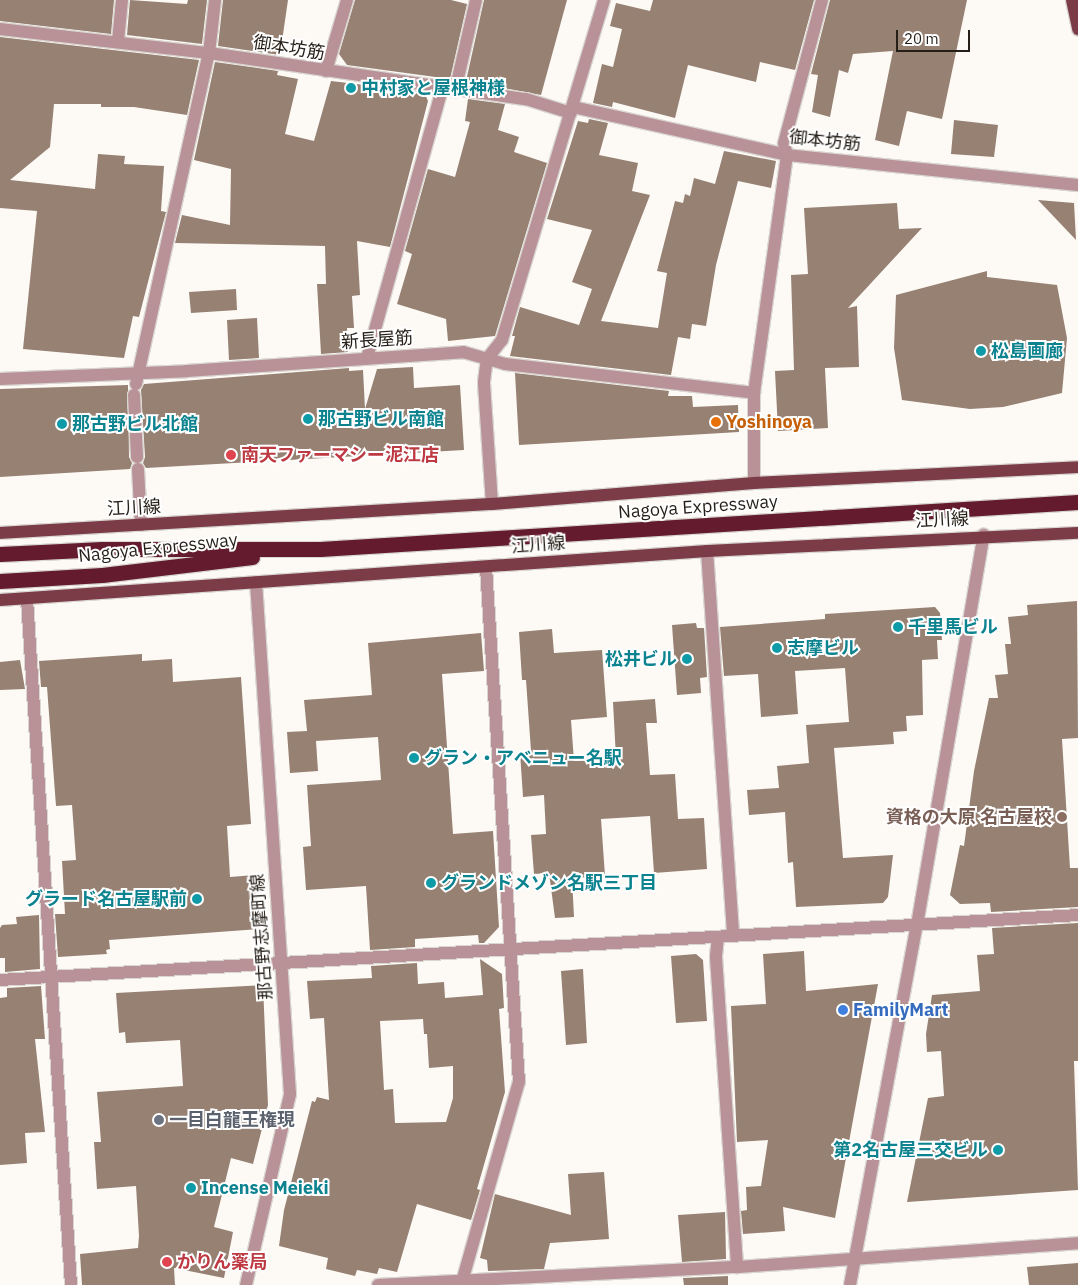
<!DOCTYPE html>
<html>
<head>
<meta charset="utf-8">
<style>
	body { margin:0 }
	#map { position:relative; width:1078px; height:1285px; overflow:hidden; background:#fdfaf6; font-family:"IBM Plex Sans","Noto Sans JP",sans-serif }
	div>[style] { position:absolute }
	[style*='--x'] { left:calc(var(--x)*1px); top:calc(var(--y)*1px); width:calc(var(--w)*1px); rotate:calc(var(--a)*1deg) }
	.building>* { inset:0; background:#968173 }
	.roads { filter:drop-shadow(1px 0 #dad7d2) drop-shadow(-1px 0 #dad7d2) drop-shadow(0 1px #dad7d2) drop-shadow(0 -1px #dad7d2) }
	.minor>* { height:12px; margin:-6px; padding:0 6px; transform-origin:6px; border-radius:6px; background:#b89297 }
	.major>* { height:12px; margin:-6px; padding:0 6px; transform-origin:6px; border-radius:6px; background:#7b3c48 }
	.highway>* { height:15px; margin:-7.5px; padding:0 7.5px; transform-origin:7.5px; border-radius:7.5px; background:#631b2d }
	.dots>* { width:14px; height:14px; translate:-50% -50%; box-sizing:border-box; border:2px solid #fff; border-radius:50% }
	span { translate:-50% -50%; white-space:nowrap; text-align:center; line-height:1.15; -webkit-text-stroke:4px #fff; paint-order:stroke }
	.street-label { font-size:18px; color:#251f18 }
	.culture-label { font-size:18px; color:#0d838f; font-weight:700 }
	.left { translate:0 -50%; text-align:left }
	.right { translate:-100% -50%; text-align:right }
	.food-label { font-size:18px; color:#c56008; font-weight:700 }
	.health-label { font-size:18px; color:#be3a42; font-weight:700 }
	.education-label { font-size:18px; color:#785e54; font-weight:700 }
	.shop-label { font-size:18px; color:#366cbe; font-weight:700 }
	.worship-label { font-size:18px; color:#5b616d; font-weight:700 }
	.scale { position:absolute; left:896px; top:30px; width:74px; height:22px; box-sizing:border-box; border:2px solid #251f18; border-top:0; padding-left:6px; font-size:15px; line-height:18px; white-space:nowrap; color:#251f18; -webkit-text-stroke:4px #fff; paint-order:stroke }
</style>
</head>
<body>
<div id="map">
	<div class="building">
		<i style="clip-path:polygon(0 0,114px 0,111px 34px,0 21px)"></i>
		<i style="clip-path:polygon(130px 0,187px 4px,188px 0,207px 0,202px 44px,127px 35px)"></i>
		<i style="clip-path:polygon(223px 0,288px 0,280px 55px,218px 46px)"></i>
		<i style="clip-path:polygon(355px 0,451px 0,467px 4px,450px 79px,347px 65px,339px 54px)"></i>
		<i style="clip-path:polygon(484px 0,567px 0,541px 95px,466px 81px)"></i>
		<i style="clip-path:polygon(653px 0,814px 0,795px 70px,760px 62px,756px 82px,688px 65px,675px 118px,613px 102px,612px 107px,593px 103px,602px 64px,613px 67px,622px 29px,610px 26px,616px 3px,650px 11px)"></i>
		<i style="clip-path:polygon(830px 0,967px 0,942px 119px,907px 111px,899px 146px,875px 140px,893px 51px,853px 54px,848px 73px,839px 70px,830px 117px,812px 112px,818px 75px,811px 74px)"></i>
		<i style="clip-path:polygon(0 37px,199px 60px,187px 115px,134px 107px,101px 107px,101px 104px,54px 104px,50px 147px,10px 180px,95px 189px,98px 154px,125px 156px,124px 164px,164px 166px,161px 211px,166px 212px,139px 317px,133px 316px,124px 358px,23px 349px,37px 211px,0 208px)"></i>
		<i style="clip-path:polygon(215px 62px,278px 71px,277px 75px,298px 79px,285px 134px,314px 141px,331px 81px,424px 92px,428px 101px,390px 247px,357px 241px,360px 295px,352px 296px,354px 328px,347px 328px,348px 352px,321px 354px,317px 284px,326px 284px,325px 246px,175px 243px,182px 215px,230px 225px,231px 169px,194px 160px)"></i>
		<i style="clip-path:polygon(468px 99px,505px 104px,498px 130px,519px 137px,514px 152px,547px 163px,495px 336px,448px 341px,446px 319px,397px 304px,412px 254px,405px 251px,428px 169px,455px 177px,470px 122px,465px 121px)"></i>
		<i style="clip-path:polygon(589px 119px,608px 123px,599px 155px,638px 163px,632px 191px,650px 195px,601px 321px,658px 328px,667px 273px,657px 271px,675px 201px,683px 203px,685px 194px,690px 196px,694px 178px,715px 184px,724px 151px,776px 161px,771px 188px,738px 181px,716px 265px,706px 326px,692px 324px,690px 339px,678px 337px,671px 375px,510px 356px,515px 336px,512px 336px,520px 307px,579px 325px,592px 289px,572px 282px,592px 230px,547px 219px,578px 121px,588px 123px)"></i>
		<i style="clip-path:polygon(954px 120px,998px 125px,994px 157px,951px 154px)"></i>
		<i style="clip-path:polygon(1038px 200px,1074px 203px,1076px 240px)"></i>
		<i style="clip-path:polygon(897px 203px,899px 229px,922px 228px,848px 308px,857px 306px,859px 367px,825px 368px,828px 428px,778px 431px,775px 371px,794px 370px,791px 275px,808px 274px,804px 208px)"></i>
		<i style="clip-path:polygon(987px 271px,987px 277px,1057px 285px,1067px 338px,1062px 393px,1003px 407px,970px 409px,902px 400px,894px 348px,896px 295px)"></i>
		<i style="clip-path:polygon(236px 289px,237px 310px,191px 313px,189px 292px)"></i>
		<i style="clip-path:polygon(257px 318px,259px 358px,229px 360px,227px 320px)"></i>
		<i style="clip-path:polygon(413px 367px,414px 388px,460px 385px,464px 450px,146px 468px,143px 463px,145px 457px,141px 390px,144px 384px,349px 368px,349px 371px,363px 370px,365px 409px,377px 369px)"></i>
		<i style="clip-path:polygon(515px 373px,669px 391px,668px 396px,692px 396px,693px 407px,738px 405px,739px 432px,519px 445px)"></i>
		<i style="clip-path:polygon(128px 385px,129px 457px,132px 463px,130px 469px,0 477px,0 389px)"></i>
		<i style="clip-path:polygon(1077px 601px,1078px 738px,1062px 739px,1070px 868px,1078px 868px,1078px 907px,991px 912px,990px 903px,960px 904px,950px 895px,960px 845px,964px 846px,974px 771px,989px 698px,998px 698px,995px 675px,1008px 674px,1005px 644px,1011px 644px,1008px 617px,1028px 615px,1027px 605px)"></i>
		<i style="clip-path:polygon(935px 607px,940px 613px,942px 640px,937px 640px,938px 659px,922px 660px,923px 715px,906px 716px,907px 731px,893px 732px,894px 744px,834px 748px,843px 858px,893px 855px,888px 897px,883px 903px,796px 907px,793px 862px,788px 863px,785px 812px,749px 815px,747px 790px,779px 788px,777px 766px,809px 763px,806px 725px,849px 722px,845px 668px,795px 671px,798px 714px,761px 717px,758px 674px,724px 676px,720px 627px,825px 619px,825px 614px)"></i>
		<i style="clip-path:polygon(696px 623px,697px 628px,704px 628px,707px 677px,700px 678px,701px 693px,677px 695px,672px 625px)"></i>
		<i style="clip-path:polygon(552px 629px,554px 653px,602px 650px,607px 717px,571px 720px,574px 761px,616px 758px,613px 702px,655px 699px,657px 723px,646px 723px,650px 775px,675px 774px,678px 819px,704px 818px,707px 869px,654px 873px,650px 816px,601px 819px,605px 876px,572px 878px,574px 917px,555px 918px,549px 873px,534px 874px,531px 835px,546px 834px,544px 795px,523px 797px,520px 752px,531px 751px,526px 680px,522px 680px,519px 632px)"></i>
		<i style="clip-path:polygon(481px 633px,484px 671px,442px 674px,453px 834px,493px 831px,499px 927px,484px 943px,479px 943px,478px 935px,415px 939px,415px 947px,370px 950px,366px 886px,306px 890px,303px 847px,311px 846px,307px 785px,381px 780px,378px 737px,316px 741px,318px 771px,290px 773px,287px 732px,307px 731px,304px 700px,372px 695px,368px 643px)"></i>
		<i style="clip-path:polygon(142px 654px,142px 661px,172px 659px,173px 682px,241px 677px,251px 824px,227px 826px,230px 877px,255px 875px,259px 929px,109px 940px,110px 949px,106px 950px,107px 954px,58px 957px,55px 914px,65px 914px,62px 861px,76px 860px,72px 805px,56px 806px,47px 687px,41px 687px,39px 661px)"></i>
		<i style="clip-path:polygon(20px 660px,25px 689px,0 690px,0 662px)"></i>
		<i style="clip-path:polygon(39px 915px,40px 969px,5px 972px,5px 958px,0 958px,0 928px,2px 925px,17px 924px,16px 917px)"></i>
		<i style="clip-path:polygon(1078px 923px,1078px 1061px,1074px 1061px,1078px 1190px,907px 1202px,928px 1098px,944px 1096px,941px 1051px,927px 1052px,926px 1034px,932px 995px,980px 991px,977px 955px,994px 954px,992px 928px)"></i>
		<i style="clip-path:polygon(804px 951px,806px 991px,878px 984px,835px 1218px,783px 1207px,785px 1231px,743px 1234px,741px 1211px,747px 1210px,746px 1187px,761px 1186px,768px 1140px,737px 1142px,731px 1006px,766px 1004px,763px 954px)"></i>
		<i style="clip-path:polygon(696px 954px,703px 960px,707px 1021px,676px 1023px,671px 956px)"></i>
		<i style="clip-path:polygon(evenodd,480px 959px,502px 974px,504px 1008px,499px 1009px,505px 1092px,477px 1189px,480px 1190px,471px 1220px,417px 1204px,397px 1272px,379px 1268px,377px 1274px,357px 1270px,355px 1276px,326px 1269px,328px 1258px,279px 1246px,284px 1210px,312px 1101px,315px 1102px,317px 1097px,329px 1100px,324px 1018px,310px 1019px,307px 981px,372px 978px,371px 966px,417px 963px,418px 984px,444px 982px,445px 998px,483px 995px,480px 959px,423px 1019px,424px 1034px,427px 1034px,429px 1068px,453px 1066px,453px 1098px,446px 1122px,395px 1123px,393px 1089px,384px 1090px,380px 1021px,423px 1019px)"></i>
		<i style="clip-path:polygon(583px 969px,587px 1043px,566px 1045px,561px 971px)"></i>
		<i style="clip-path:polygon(263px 985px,268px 1105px,253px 1164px,231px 1158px,214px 1227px,233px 1232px,224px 1278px,174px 1268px,175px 1285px,82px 1285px,80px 1254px,138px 1248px,139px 1236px,136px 1186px,97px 1189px,94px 1142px,101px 1142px,97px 1092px,183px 1086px,180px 1040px,126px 1043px,125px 1032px,119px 1033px,116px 993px)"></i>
		<i style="clip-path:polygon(41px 986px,45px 1039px,35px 1039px,45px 1132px,25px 1133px,27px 1163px,0 1165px,0 998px,7px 997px,7px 988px)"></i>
		<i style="clip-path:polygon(604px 1172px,609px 1239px,550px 1243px,544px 1269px,488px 1271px,487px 1260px,480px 1258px,495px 1194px,571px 1215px,568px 1174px)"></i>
		<i style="clip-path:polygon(725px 1212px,726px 1259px,682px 1262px,678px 1215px)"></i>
		<i style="clip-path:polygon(1078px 1263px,1078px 1285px,1029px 1285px,1027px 1267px)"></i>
		<i style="clip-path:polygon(728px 1276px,728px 1285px,684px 1285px,683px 1278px)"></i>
	</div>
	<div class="roads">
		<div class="minor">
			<i style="--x:0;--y:29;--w:210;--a:6.6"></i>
			<i style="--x:209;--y:53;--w:320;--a:8.3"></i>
			<i style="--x:526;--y:99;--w:47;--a:17.3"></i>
			<i style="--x:118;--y:41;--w:41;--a:-84.4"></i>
			<i style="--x:326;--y:71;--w:74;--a:-73.5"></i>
			<i style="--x:455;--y:91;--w:93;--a:-77"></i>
			<i style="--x:573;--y:107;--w:219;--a:12.6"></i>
			<i style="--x:787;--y:155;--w:293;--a:5.9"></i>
			<i style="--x:367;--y:358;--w:279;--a:-74.4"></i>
			<i style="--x:0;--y:379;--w:187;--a:-2.4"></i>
			<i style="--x:187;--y:371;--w:277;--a:-3.9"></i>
			<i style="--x:463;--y:352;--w:44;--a:15.9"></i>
			<i style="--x:505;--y:364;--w:251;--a:6.6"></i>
			<i style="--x:136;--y:384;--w:339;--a:-77.6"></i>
			<i style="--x:209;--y:53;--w:53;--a:-83.5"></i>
			<i style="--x:134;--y:395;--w:62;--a:87.2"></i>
			<i style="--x:138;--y:469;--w:56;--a:86.9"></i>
			<i style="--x:754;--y:483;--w:90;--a:-90"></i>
			<i style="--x:754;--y:393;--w:240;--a:-82.1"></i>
			<i style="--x:787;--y:155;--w:12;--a:-104"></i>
			<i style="--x:784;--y:143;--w:148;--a:-75.1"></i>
			<i style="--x:492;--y:504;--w:122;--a:-93.8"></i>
			<i style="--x:484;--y:382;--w:23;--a:-83"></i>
			<i style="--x:487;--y:359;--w:24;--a:-52"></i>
			<i style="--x:502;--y:340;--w:355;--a:-73.3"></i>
			<i style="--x:707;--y:551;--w:386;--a:86.1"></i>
			<i style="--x:27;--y:599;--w:687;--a:86.33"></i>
			<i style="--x:718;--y:937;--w:20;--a:96"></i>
			<i style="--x:716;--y:957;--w:311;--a:86.1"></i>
			<i style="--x:0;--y:980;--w:1080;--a:-3.45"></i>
			<i style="--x:246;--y:1285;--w:196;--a:-77"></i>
			<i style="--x:290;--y:1094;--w:513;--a:-93.8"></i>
			<i style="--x:378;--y:1285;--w:359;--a:-2.9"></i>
			<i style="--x:737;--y:1267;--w:342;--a:-4"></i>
			<i style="--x:461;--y:1285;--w:211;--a:-74.1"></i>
			<i style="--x:519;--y:1082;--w:516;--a:-93.67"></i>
			<i style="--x:850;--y:1285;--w:366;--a:-79.5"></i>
			<i style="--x:917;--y:925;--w:396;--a:-80.3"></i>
		</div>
		<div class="major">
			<i style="--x:1072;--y:0;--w:30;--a:78"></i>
			<i style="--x:0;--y:533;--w:493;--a:-3.4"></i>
			<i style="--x:492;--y:504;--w:263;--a:-4.6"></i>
			<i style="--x:754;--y:483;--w:324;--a:-2.8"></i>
			<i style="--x:0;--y:600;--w:709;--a:-3.96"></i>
			<i style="--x:707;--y:551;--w:371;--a:-2.8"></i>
		</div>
		<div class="highway">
			<i style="--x:0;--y:554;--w:102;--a:-2.8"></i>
			<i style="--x:102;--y:549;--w:218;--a:0"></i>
			<i style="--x:320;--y:549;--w:759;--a:-3.55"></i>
			<i style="--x:0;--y:581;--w:102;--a:-3.4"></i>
			<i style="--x:102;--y:575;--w:151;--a:-6.8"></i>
		</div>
	</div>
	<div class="dots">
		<i style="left:351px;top:88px;background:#0f9aa8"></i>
		<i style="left:981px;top:351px;background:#0f9aa8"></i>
		<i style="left:308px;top:419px;background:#0f9aa8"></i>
		<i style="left:716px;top:422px;background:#e8710a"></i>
		<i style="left:62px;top:424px;background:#0f9aa8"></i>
		<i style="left:231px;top:455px;background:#e0444e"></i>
		<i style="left:898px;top:627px;background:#0f9aa8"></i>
		<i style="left:777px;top:648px;background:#0f9aa8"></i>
		<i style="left:687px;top:659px;background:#0f9aa8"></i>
		<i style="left:414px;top:758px;background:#0f9aa8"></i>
		<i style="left:1062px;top:817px;background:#8d6e63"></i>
		<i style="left:431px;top:883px;background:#0f9aa8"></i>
		<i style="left:197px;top:899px;background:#0f9aa8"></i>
		<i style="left:843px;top:1010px;background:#3f7fe0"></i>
		<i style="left:159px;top:1120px;background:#6b7280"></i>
		<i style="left:998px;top:1150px;background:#0f9aa8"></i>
		<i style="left:191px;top:1188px;background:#0f9aa8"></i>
		<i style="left:167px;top:1262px;background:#e0444e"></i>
	</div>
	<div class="street-label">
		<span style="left:289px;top:48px;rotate:9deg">御本坊筋</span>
		<span style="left:825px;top:141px;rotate:6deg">御本坊筋</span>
		<span style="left:377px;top:340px;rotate:-4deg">新長屋筋</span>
		<span style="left:698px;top:507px;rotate:-4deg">Nagoya Expressway</span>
		<span style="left:134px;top:508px;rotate:-3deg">江川線</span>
		<span style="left:942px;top:520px;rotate:-3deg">江川線</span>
		<span style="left:538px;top:545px;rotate:-4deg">江川線</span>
		<span style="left:158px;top:548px;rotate:-6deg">Nagoya Expressway</span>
		<span style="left:262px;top:937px;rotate:-94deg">那古野志摩町線</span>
	</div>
	<div class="culture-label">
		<span class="left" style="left:361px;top:88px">中村家と屋根神様</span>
		<span class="left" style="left:991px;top:351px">松島画廊</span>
		<span class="left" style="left:318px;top:419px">那古野ビル南館</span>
		<span class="left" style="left:72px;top:424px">那古野ビル北館</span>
		<span class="left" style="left:908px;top:627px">千里馬ビル</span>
		<span class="left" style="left:787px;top:648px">志摩ビル</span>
		<span class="right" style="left:677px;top:659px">松井ビル</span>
		<span class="left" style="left:424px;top:758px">グラン・アベニュー名駅</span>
		<span class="left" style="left:441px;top:883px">グランドメゾン名駅三丁目</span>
		<span class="right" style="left:187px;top:899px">グラード名古屋駅前</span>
		<span class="right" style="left:988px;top:1150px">第2名古屋三交ビル</span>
		<span class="left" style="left:201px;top:1188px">Incense Meieki</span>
	</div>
	<div class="food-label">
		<span class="left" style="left:726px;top:422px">Yoshinoya</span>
	</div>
	<div class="health-label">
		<span class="left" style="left:241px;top:455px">南天ファーマシー泥江店</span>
		<span class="left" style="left:177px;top:1262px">かりん薬局</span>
	</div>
	<div class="education-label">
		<span class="right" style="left:1052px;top:817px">資格の大原 名古屋校</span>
	</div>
	<div class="shop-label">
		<span class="left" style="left:853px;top:1010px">FamilyMart</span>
	</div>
	<div class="worship-label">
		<span class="left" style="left:169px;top:1120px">一目白龍王権現</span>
	</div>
	<div class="scale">20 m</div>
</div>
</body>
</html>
